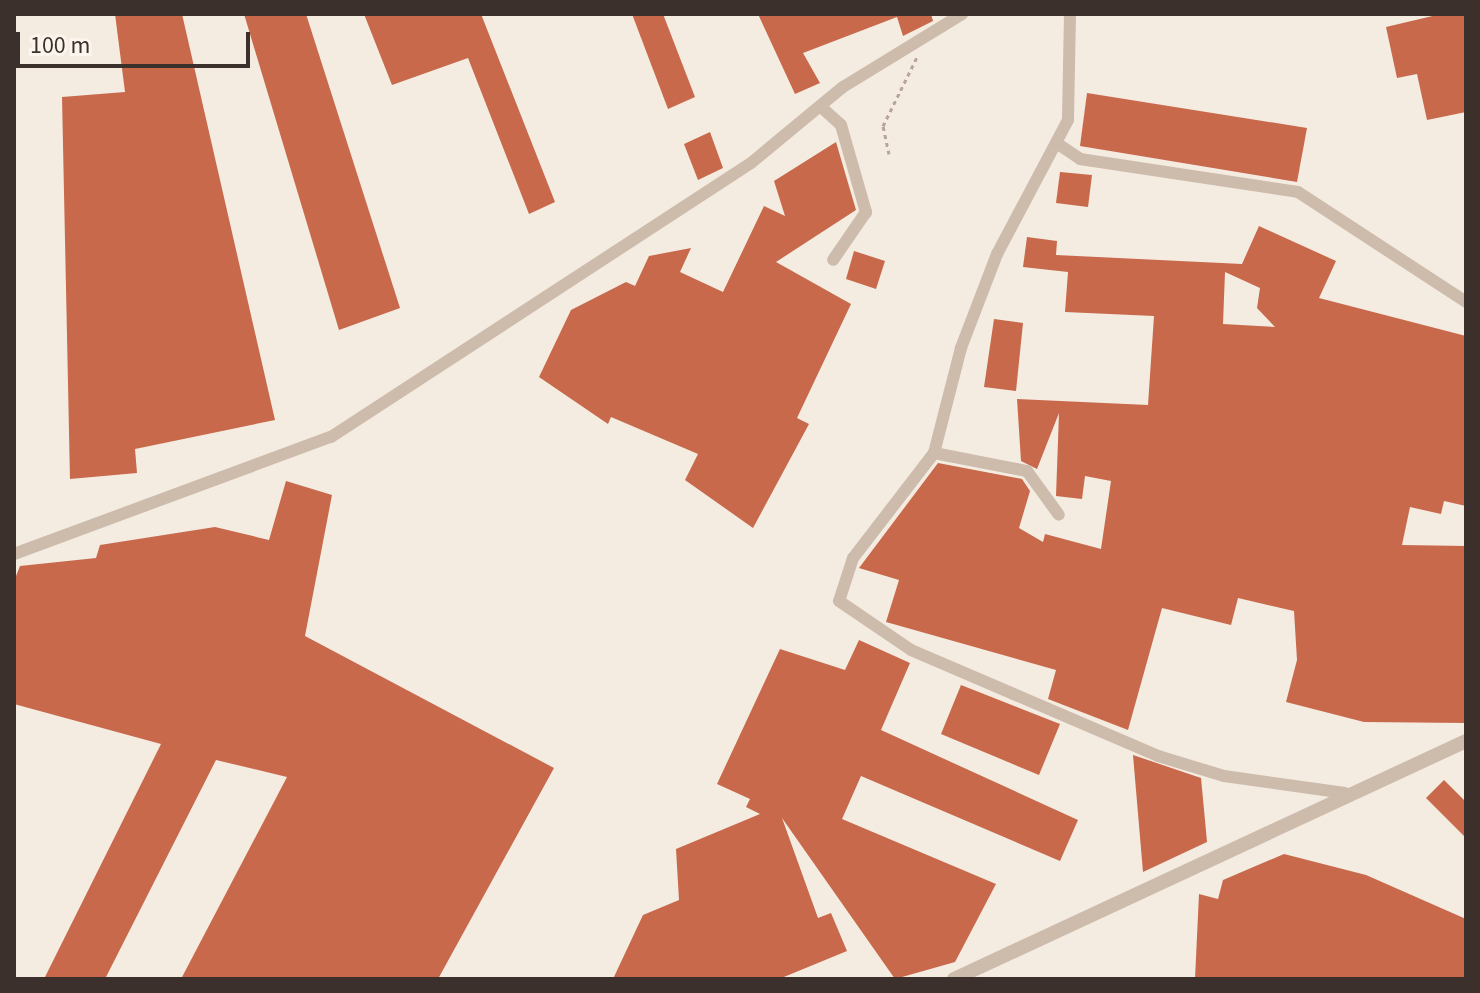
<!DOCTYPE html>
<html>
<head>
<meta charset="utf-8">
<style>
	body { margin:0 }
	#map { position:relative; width:1480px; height:993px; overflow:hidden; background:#f4ebe1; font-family:"Source Sans 3",sans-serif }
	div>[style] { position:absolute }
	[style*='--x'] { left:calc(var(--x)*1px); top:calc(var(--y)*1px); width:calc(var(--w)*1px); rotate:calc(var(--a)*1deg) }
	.building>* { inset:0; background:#c8694b }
	.path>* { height:3px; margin-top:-1.5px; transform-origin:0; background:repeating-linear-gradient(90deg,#b9a596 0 4px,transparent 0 8px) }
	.minor>* { height:12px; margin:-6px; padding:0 6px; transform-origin:6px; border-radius:6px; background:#cdbbac }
	.tertiary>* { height:14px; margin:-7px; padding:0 7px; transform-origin:7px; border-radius:7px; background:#cdbbac }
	span { translate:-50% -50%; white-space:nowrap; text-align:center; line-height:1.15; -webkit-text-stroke:6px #fbf5ee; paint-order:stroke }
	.frame { position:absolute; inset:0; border:16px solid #3b302b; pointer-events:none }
	.scale { position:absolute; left:16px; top:32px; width:234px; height:36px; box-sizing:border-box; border:4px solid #3b302b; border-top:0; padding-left:10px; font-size:24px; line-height:28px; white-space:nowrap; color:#3b302b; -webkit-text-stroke:6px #fbf5ee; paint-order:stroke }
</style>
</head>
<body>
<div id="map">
	<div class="building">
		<i style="clip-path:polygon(115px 14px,182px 14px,275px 420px,135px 449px,137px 473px,70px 479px,62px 97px,125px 92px)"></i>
		<i style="clip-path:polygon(244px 14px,306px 14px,400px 308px,339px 330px)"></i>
		<i style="clip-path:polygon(364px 14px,481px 14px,555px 202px,529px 214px,468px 58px,392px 85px)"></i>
		<i style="clip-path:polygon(632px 14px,663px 14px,695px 97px,668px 109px)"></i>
		<i style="clip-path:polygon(758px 14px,931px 14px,933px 21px,903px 36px,897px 17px,803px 53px,820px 83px,795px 94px)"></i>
		<i style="clip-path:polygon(1441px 14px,1466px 14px,1466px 112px,1427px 120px,1417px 74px,1397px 78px,1386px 27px)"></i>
		<i style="clip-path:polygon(1087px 93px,1307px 128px,1297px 182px,1080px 146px)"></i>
		<i style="clip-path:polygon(710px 132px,723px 168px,698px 180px,684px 144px)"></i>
		<i style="clip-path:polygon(836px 142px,856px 210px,776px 262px,851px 304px,797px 418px,809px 424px,753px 528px,685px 480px,698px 454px,611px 417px,608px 424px,539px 377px,571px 310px,626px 282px,635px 286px,649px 256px,691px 248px,680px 272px,723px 292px,764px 206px,785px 216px,774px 181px)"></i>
		<i style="clip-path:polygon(1060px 172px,1092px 175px,1088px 207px,1056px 203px)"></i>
		<i style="clip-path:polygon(evenodd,1259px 226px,1336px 261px,1319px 298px,1466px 336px,1466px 506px,1444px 501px,1441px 514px,1410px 507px,1402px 545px,1466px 546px,1466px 723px,1364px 722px,1286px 702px,1297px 660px,1294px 611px,1238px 598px,1231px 625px,1162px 608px,1128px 730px,1048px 699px,1056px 670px,886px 622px,899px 580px,859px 568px,938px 463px,1022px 479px,1030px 491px,1019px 528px,1043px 542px,1045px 534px,1101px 549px,1111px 481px,1085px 476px,1082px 499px,1056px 496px,1059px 413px,1037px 469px,1021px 461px,1017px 399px,1148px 405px,1154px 316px,1065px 312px,1068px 272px,1023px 267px,1027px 237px,1057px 241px,1056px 255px,1242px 264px,1259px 226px,1225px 272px,1260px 288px,1257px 308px,1275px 327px,1223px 324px,1225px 272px)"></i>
		<i style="clip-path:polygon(854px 251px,885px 261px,876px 289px,846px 279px)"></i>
		<i style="clip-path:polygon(994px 319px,1023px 323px,1016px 391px,984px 387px)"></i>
		<i style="clip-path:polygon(286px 481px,332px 495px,305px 636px,554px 768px,438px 979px,181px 979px,287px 777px,216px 760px,105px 979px,44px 979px,161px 744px,14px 704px,14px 581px,20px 566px,96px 558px,100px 545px,215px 527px,269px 540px)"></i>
		<i style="clip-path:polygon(859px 640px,910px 663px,881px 730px,1078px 820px,1060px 861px,861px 776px,842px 819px,996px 884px,955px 962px,895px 979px,782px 818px,818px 918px,831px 913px,847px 951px,779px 979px,613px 979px,643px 915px,679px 900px,676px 849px,760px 814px,746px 807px,750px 799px,717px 784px,780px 649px,845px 670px)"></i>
		<i style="clip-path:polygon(961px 685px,1060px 724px,1039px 775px,941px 734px)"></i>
		<i style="clip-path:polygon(1133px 755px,1201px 778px,1207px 842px,1143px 872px)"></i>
		<i style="clip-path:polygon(1444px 780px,1466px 802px,1466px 838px,1426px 798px)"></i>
		<i style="clip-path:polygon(1284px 854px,1366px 875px,1466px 919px,1466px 979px,1195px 979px,1199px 894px,1218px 899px,1223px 880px)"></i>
	</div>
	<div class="path">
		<i style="--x:889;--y:154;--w:29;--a:-102"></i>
		<i style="--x:883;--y:126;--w:79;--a:-63.8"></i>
	</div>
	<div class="minor">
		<i style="--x:1070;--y:14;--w:106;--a:91.1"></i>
		<i style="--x:1068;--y:120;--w:152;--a:117.9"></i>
		<i style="--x:997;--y:254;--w:101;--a:111"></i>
		<i style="--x:961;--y:348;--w:108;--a:104.4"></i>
		<i style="--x:934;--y:453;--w:133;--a:127.6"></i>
		<i style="--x:853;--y:558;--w:45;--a:108"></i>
		<i style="--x:839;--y:601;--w:87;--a:34.2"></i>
		<i style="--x:911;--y:650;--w:269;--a:23.2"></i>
		<i style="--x:1158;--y:756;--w:69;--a:16.9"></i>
		<i style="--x:1224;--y:776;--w:122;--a:8"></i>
		<i style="--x:820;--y:106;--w:28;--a:42"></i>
		<i style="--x:841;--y:125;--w:91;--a:74"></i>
		<i style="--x:866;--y:212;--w:58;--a:124.5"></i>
		<i style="--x:1058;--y:144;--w:27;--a:34"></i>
		<i style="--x:1080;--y:159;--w:220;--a:8.6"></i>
		<i style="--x:1298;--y:192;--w:201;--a:33.2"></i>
		<i style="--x:934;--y:453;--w:95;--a:11"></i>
		<i style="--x:1027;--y:471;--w:54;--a:54"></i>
		<i style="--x:14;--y:554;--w:338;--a:-20.3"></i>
		<i style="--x:331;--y:437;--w:501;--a:-33.12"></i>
		<i style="--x:751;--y:163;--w:119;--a:-39.6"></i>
		<i style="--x:843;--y:87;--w:140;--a:-31.5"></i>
	</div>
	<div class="tertiary">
		<i style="--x:954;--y:979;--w:565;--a:-24.93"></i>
	</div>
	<div class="frame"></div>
	<div class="scale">100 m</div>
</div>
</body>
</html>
